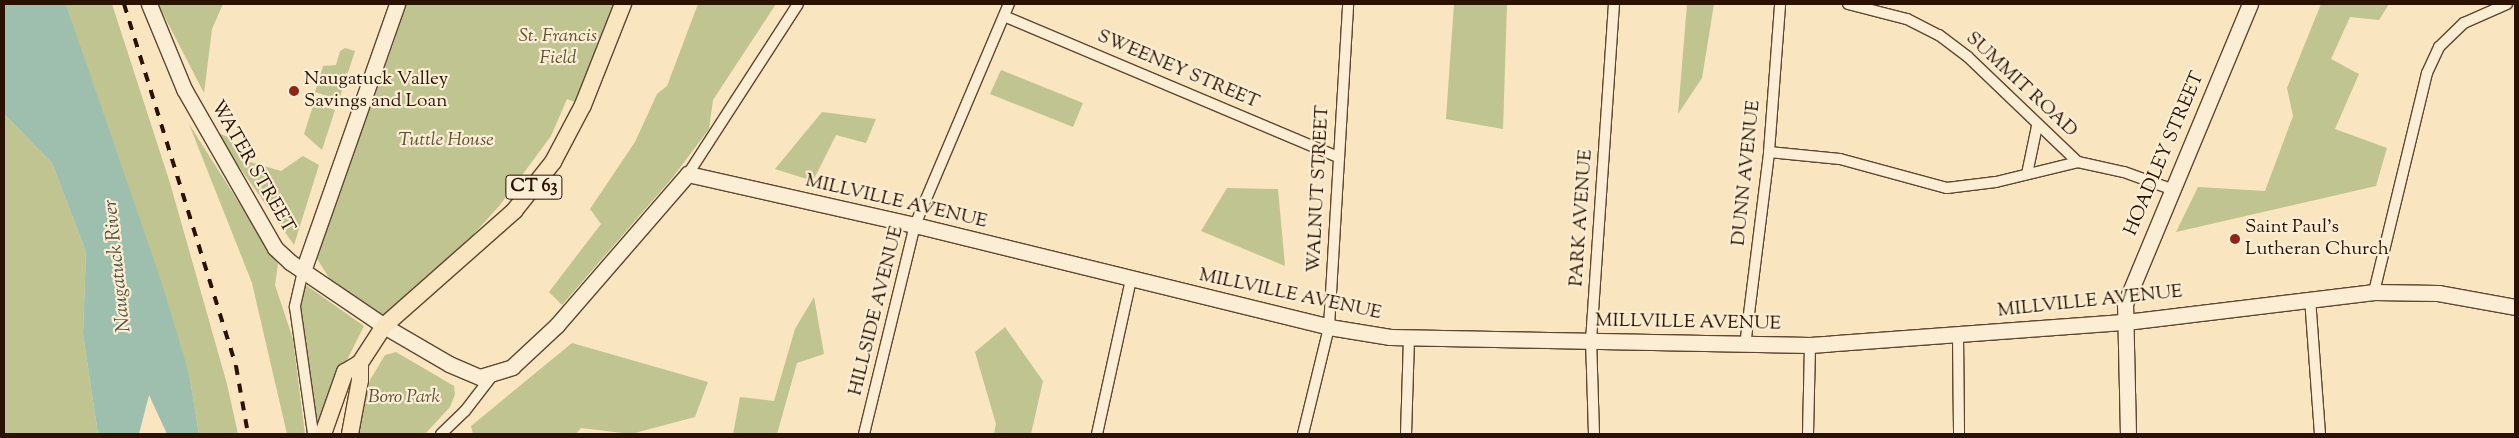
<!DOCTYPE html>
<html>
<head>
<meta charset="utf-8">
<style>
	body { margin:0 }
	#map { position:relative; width:2519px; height:438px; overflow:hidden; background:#f9e5bf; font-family:"Sorts Mill Goudy",serif }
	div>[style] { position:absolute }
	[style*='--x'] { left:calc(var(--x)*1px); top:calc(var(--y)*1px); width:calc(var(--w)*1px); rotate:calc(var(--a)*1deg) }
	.green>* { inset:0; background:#bfc491 }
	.water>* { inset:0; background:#9ebfae }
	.roads { filter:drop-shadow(1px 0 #5e4630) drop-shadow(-1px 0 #5e4630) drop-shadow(0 1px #5e4630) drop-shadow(0 -1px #5e4630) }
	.street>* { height:10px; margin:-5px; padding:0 5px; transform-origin:5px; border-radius:5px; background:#fbeed5 }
	.secondary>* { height:15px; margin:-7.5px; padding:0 7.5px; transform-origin:7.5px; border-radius:7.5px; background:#fbeed5 }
	.primary>* { height:16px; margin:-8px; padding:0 8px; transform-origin:8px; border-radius:8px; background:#f9e5bf }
	.rail>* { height:4px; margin-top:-2px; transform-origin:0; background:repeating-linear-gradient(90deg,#2a1100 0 9px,transparent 0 18px) }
	.dots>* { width:14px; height:14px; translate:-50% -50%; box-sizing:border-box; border:2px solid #fbeed5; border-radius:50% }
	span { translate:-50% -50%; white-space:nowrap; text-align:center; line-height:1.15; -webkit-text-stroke:4.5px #fbeed5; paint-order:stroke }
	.shield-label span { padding:1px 4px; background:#fbeed5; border:1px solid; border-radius:4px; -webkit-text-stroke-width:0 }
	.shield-label { font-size:18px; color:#2a1100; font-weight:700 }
	.park-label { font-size:19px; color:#5e5033; font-style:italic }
	.street-label { font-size:19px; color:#2a1100 }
	.poi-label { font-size:19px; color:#2a1100 }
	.left { translate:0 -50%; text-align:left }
	.water-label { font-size:20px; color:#534e3d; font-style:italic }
	.frame { position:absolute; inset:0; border:5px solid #2a1100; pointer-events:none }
</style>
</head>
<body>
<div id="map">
	<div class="green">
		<i style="clip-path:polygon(66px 4px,112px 4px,170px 183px,227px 384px,238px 434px,199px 434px,189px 373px)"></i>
		<i style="clip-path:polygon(158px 4px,223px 4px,212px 29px,204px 93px)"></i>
		<i style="clip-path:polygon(393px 4px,623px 4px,583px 105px,567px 99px,551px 136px,500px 205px,472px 236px,381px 319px,336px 289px,316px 257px,396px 36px,383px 31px)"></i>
		<i style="clip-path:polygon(698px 4px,776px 4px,713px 100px,709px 129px,673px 177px,562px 305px,549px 292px,601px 224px,590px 209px,635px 142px,657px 94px,667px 86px)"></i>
		<i style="clip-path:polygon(1454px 4px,1507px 4px,1503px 129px,1446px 119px)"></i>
		<i style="clip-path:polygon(1687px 4px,1714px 4px,1702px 78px,1678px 114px)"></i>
		<i style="clip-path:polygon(2321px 4px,2389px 4px,2379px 20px,2350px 17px,2331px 59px,2359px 74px,2335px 129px,2387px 148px,2376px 186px,2176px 232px,2198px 187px,2265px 191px,2293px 116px,2287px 88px)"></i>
		<i style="clip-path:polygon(345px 48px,355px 51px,339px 100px,315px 92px,323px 66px,336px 65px,340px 51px)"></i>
		<i style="clip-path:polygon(1001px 70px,1083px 103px,1073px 127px,990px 94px)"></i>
		<i style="clip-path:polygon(314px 103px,335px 110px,322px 150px,304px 134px)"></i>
		<i style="clip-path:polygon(822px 112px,876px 119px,866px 143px,836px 135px,813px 181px,775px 169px)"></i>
		<i style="clip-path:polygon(4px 114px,52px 163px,86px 252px,83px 334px,98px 434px,4px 434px)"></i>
		<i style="clip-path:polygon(189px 124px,278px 264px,275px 285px,293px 339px,305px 434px,287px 434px,252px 283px)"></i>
		<i style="clip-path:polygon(215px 132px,231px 138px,247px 161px,281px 171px,303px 156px,319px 165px,294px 245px)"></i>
		<i style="clip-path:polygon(1227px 188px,1278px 189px,1285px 266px,1201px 231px)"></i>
		<i style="clip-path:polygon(303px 283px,364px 326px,330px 394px,318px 429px,299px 297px)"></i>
		<i style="clip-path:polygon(814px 297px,824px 354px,797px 363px,777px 434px,733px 434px,740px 397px,774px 401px,795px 329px)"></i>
		<i style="clip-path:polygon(1005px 327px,1043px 381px,1031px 434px,994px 434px,996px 424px,975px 352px)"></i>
		<i style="clip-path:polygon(572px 343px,708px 382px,695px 417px,631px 434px,581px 428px,576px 434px,473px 434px,471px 426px)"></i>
		<i style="clip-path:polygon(396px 352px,454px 386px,455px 394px,450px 407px,425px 434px,357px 434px,370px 380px,385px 355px)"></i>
	</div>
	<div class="water">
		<i style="clip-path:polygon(4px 4px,66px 4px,161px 281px,189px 373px,199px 434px,167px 434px,149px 395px,139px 434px,98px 434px,83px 334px,86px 252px,52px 163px,4px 114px)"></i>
	</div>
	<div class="roads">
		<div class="street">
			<i style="--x:1848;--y:4;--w:61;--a:14.3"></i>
			<i style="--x:1907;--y:19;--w:36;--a:27"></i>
			<i style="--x:1939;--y:35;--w:36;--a:37"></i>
			<i style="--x:1968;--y:57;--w:152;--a:43.7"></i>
			<i style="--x:2078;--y:162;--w:47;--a:12.3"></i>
			<i style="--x:2124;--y:172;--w:50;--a:19.9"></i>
			<i style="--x:1004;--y:16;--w:363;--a:22.9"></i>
			<i style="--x:1769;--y:152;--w:71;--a:5.6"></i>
			<i style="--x:1840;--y:159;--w:111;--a:15.2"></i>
			<i style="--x:1947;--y:188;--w:49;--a:-7"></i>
			<i style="--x:1996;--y:182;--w:84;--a:-13.7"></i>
			<i style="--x:688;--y:174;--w:202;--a:-57.1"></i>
			<i style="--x:2027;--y:174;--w:49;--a:-78.2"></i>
			<i style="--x:303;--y:271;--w:37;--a:103"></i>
			<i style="--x:295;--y:307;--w:128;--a:81.9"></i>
			<i style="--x:2374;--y:292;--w:225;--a:-76.4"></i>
			<i style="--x:2427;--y:73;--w:29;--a:-65"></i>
			<i style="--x:2439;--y:47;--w:35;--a:-44"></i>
			<i style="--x:2464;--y:23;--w:47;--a:-23.8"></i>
			<i style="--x:2310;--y:298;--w:136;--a:85.8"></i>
			<i style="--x:1958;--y:335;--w:99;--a:89.4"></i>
			<i style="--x:1745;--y:346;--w:195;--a:-82.9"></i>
			<i style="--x:1769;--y:152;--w:148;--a:-85.7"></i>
			<i style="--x:441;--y:434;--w:33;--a:-44"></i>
			<i style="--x:465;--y:411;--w:44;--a:-52.4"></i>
			<i style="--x:864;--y:434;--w:215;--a:-76.3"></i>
			<i style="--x:915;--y:225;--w:240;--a:-67"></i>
			<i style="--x:1097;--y:434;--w:159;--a:-77.6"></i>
			<i style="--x:1303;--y:434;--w:110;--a:-76.3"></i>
			<i style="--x:1329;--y:327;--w:324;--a:-86.6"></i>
			<i style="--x:1406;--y:434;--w:96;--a:-88.2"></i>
			<i style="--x:1594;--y:434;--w:93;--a:-91.8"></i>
			<i style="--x:1591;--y:341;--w:338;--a:-86.1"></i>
			<i style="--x:1808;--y:434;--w:89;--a:-88.7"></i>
		</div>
		<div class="secondary">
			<i style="--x:149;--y:4;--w:92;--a:67.6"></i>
			<i style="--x:184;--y:89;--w:183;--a:60.2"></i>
			<i style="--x:275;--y:248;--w:21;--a:43"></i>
			<i style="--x:290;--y:262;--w:114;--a:34.2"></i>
			<i style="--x:384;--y:326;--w:75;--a:30.3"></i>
			<i style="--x:449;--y:364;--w:34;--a:23"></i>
			<i style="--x:480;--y:377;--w:34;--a:-17"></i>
			<i style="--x:512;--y:367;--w:62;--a:-43"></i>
			<i style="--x:557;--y:325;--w:200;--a:-49.1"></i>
			<i style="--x:688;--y:174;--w:233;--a:12.7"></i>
			<i style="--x:915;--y:225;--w:426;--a:13.8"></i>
			<i style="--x:1329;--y:327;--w:62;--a:9.3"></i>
			<i style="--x:1390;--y:337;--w:420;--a:1.1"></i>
			<i style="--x:1810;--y:345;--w:317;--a:-4.2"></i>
			<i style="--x:2126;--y:322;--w:250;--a:-6.9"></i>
			<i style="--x:2374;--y:292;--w:64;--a:0.9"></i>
			<i style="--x:2438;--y:293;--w:78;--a:10.3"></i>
			<i style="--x:303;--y:271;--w:283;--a:-70.6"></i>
			<i style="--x:2128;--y:434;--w:130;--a:-91.3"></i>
			<i style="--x:2125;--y:304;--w:325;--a:-67.4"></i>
		</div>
		<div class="primary">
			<i style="--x:323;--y:434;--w:66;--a:-70.5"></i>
			<i style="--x:345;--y:372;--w:17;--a:-31"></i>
			<i style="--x:360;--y:363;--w:44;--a:-57"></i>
			<i style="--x:384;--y:326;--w:174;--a:-41.5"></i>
			<i style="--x:514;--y:211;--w:63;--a:-51.5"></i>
			<i style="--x:553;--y:162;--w:64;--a:-62.2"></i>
			<i style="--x:583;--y:105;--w:109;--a:-68.4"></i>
			<i style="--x:350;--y:434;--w:55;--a:-79.5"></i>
			<i style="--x:360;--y:380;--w:17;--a:-90"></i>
		</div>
	</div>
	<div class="rail">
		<i style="--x:124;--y:4;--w:379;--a:72.8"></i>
		<i style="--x:236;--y:366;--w:69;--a:80"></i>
	</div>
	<div class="dots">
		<i style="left:294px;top:91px;background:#8f2418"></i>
		<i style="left:2235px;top:239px;background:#8f2418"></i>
	</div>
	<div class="shield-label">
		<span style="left:534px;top:187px">CT 63</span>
	</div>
	<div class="park-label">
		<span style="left:558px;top:48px">St. Francis<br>Field</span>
		<span style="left:446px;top:141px">Tuttle House</span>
		<span style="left:404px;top:398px">Boro Park</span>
	</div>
	<div class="street-label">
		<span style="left:1178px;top:70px;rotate:23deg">SWEENEY STREET</span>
		<span style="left:2021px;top:85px;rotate:43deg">SUMMIT ROAD</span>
		<span style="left:2165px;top:154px;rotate:-67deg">HOADLEY STREET</span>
		<span style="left:252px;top:167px;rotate:60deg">WATER STREET</span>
		<span style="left:1747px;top:173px;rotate:-84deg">DUNN AVENUE</span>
		<span style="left:1319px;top:189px;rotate:-87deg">WALNUT STREET</span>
		<span style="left:896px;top:202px;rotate:13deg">MILLVILLE AVENUE</span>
		<span style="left:1582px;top:218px;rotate:-86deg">PARK AVENUE</span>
		<span style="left:1290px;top:295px;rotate:12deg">MILLVILLE AVENUE</span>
		<span style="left:2090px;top:302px;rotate:-6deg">MILLVILLE AVENUE</span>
		<span style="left:877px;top:311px;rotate:-76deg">HILLSIDE AVENUE</span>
		<span style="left:1688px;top:323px;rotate:1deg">MILLVILLE AVENUE</span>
	</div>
	<div class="poi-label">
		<span class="left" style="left:304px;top:91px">Naugatuck Valley<br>Savings and Loan</span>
		<span class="left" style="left:2245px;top:239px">Saint Paul's<br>Lutheran Church</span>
	</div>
	<div class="water-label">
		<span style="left:118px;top:266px;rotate:-96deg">Naugatuck River</span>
	</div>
	<div class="frame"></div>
</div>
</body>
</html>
